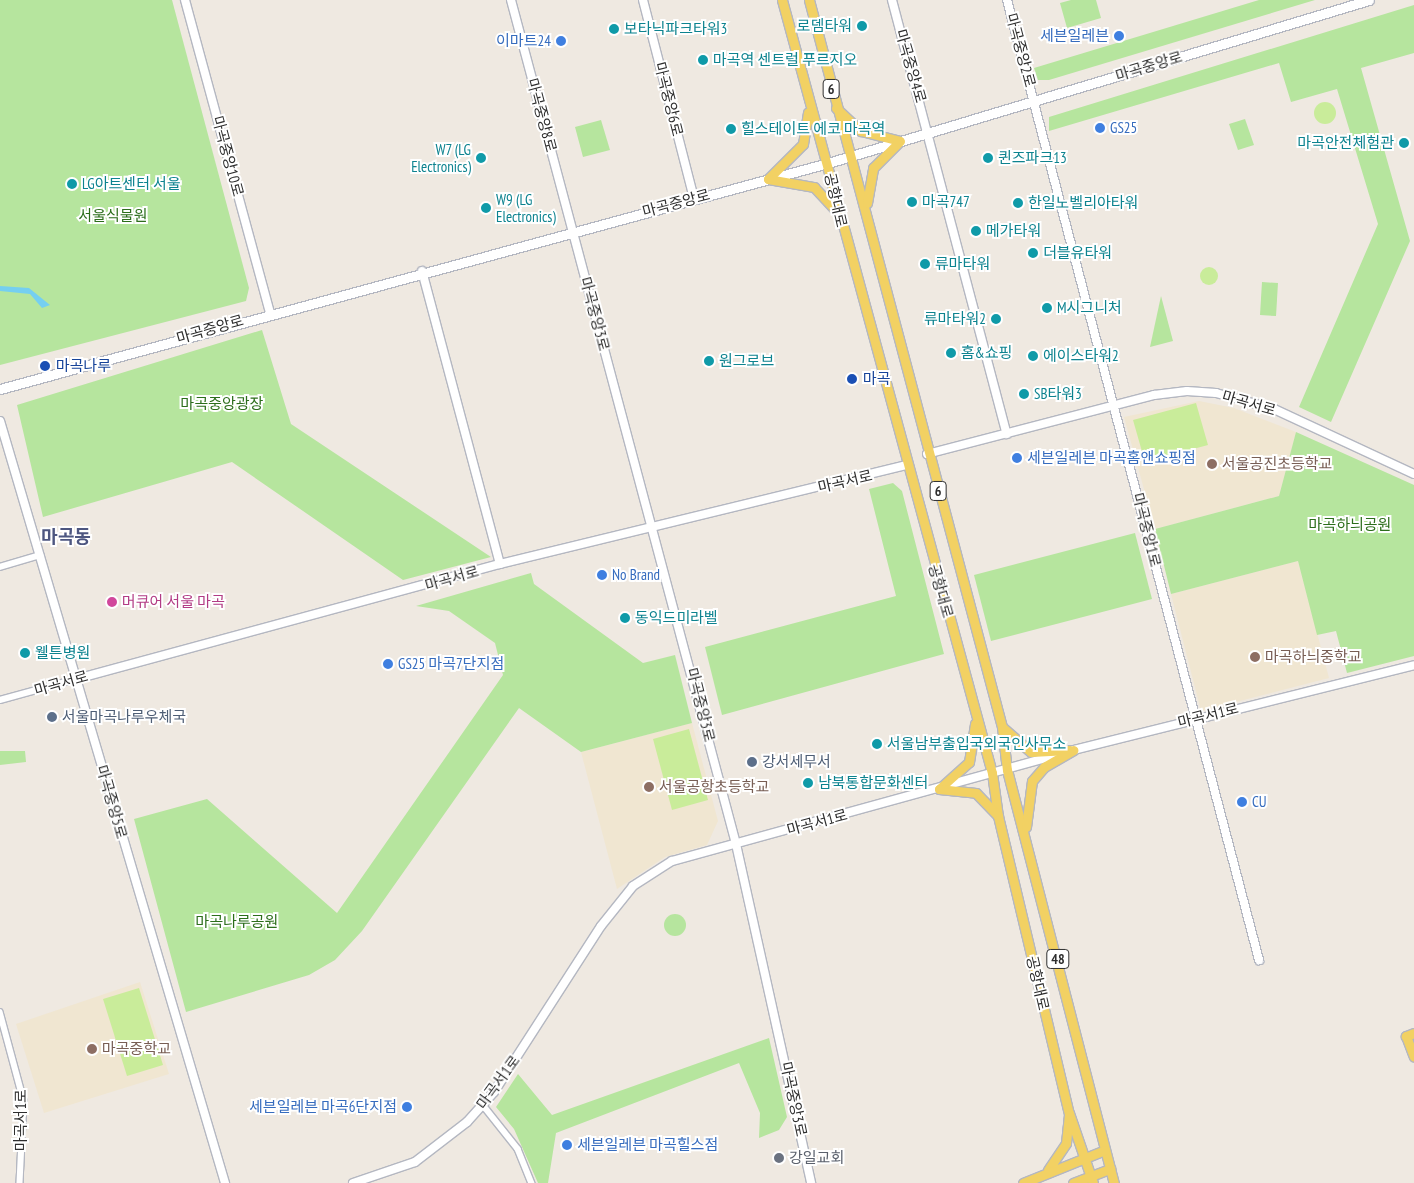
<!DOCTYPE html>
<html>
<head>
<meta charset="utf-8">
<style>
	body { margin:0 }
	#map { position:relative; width:1414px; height:1183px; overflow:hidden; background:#efe9e1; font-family:"PT Sans Narrow","Noto Sans KR",sans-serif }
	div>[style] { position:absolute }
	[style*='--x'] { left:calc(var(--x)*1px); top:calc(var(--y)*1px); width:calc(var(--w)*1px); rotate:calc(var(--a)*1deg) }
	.education>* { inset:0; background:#f0e6d1 }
	.green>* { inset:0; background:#b6e59e }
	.round { border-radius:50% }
	.pitch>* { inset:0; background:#c9ec9a }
	.water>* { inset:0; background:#75cff0 }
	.roads { filter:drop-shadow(1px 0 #b4b7c1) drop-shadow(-1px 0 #b4b7c1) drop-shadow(0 1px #b4b7c1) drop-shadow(0 -1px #b4b7c1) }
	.minor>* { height:5.5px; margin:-2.75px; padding:0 2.75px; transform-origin:2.75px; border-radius:2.75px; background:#fff }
	.tertiary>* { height:8px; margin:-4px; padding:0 4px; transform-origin:4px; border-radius:4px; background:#fff }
	.secondary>* { height:9px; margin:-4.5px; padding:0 4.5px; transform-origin:4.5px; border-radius:4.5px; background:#fff }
	.primary>* { height:9px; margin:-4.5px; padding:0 4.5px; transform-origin:4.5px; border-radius:4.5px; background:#f2d163 }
	.dots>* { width:14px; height:14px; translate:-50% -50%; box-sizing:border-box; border:2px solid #fff; border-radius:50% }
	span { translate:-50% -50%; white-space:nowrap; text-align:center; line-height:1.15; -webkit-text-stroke:4px #fff; paint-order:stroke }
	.shield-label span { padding:1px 4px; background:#fff; border:1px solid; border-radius:4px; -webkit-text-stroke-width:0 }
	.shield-label { font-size:14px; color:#2e2e2e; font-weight:700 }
	.culture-label { font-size:15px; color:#0d838f }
	.right { translate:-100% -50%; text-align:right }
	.left { translate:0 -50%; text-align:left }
	.shop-label { font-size:15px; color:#366cbe }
	.street-label { font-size:15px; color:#2e2e2e }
	.park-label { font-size:15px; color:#2c6e1b }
	.transit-label { font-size:15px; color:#164399 }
	.education-label { font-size:15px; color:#785e54 }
	.hotel-label { font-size:15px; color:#b23c85 }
	.service-label { font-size:15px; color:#4e5e75 }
	.worship-label { font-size:15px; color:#5b616d }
	.quarter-label { font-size:18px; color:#4d5680; font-weight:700 }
</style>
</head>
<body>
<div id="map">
	<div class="education">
		<i style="clip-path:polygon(1199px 401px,1234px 408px,1296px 432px,1279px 496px,1155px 529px,1124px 417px)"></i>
		<i style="clip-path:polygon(1298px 561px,1329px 678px,1201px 711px,1171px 594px)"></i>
		<i style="clip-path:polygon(692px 723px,718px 821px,707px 845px,665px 857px,617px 889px,581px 752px)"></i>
		<i style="clip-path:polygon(140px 982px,169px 1074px,44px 1113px,16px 1024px)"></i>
	</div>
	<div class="green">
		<i style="clip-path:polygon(0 0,172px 0,249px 288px,246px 301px,0 365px)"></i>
		<i style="clip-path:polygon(1071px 0,1096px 0,1101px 18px,1067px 28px,1060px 3px)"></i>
		<i style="clip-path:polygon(1259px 0,1315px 0,1049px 80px,1038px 80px,1034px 68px)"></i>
		<i style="clip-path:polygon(1414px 5px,1414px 53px,1361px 68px,1410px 241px,1331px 422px,1299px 407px,1378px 224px,1337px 89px,1291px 102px,1279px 63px,1049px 131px,1049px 117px)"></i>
		<i style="clip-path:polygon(1245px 119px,1254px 145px,1238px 150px,1229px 124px)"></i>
		<i style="clip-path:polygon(601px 120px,610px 150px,583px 157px,575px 127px)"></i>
		<i style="clip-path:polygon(1262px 282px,1278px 283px,1276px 316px,1260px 315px)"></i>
		<i style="clip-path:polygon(1161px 296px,1173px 341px,1150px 347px)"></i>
		<i style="clip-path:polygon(262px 330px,291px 424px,491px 557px,403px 580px,232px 462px,43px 517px,17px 405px)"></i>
		<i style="clip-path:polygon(1296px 432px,1414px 485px,1414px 656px,1347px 673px,1336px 631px,1317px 635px,1298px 561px,1171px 594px,1155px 529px,1279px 496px)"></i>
		<i style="clip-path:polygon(893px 483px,902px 491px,944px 654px,722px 715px,705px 647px,896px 596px,869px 489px)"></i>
		<i style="clip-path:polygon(1135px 533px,1152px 599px,991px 641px,974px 575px)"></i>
		<i style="clip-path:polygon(531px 573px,534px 584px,643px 663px,675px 655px,692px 723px,581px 752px,519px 708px,362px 931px,335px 960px,309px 975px,186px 1012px,134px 819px,207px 799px,337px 913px,503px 675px,495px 643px,449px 611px,416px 606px)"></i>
		<i style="clip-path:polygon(0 751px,25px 751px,26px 762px,0 765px)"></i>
		<i class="round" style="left:664px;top:914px;width:22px;height:22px"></i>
		<i style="clip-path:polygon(769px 1038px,787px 1117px,779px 1130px,759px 1138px,760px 1113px,739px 1063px,556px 1133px,548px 1183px,538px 1183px,514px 1129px,496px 1107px,518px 1074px,552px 1115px)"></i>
	</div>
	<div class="pitch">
		<i class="round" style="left:1314px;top:102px;width:22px;height:22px"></i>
		<i class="round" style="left:1200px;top:267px;width:18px;height:18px"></i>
		<i style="clip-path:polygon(1196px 403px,1208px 445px,1145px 462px,1133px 420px)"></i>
		<i style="clip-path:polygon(689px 729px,708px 800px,672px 810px,653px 739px)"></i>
		<i style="clip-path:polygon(139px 988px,163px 1065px,127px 1076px,103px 999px)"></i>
	</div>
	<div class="water">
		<i style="clip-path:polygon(0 286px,29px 288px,50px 305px,42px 308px,30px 294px,0 291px)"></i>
	</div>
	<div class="roads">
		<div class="minor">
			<i style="--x:0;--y:567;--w:42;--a:-16.7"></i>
			<i style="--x:0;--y:700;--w:79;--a:-15.4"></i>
			<i style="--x:0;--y:1012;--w:92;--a:74.9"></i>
			<i style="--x:24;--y:1101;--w:82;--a:92.8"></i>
			<i style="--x:483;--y:1105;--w:56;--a:51.5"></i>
			<i style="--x:518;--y:1149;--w:37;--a:68"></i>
		</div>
		<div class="tertiary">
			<i style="--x:185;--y:0;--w:323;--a:74.8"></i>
			<i style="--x:511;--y:0;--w:873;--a:75.07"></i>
			<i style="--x:736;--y:844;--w:347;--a:77.5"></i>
			<i style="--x:643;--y:0;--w:204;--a:75.6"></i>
			<i style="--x:892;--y:0;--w:449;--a:75.2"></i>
			<i style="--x:1007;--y:0;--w:993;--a:75.29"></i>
			<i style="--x:422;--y:271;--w:303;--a:75.1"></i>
			<i style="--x:0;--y:421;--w:795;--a:73.55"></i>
			<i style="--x:927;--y:454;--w:235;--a:-14.6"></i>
			<i style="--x:1154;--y:395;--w:33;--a:-7"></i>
			<i style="--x:1187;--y:391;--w:29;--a:4"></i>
			<i style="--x:1216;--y:393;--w:60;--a:15.4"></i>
			<i style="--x:1274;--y:409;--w:154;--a:24.9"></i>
			<i style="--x:76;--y:679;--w:439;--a:-15.2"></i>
			<i style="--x:500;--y:564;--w:418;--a:-13.7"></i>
			<i style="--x:353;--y:1183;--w:65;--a:-18.7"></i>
			<i style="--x:415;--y:1162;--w:66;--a:-37.6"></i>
			<i style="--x:467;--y:1122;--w:40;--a:-48"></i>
			<i style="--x:494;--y:1092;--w:197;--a:-57.2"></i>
			<i style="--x:601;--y:926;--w:51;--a:-51.3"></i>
			<i style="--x:633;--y:886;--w:46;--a:-32.7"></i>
			<i style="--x:672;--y:861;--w:417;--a:-15.4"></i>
			<i style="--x:1074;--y:750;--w:350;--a:-14"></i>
		</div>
		<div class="secondary">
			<i style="--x:0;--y:389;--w:858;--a:-15.27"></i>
			<i style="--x:828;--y:163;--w:565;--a:-16.77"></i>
		</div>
		<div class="primary">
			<i style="--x:782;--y:0;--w:801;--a:74.8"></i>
			<i style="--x:992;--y:773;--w:43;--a:82.1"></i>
			<i style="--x:998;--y:816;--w:305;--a:76.6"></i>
			<i style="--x:1069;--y:1113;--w:74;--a:71.1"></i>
			<i style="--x:809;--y:0;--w:752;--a:75.13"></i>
			<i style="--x:1002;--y:727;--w:43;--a:83.4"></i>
			<i style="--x:1007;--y:770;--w:427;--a:75.5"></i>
			<i style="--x:836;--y:108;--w:34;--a:43"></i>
			<i style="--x:861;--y:131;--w:40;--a:14.4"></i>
			<i style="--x:768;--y:179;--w:49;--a:-45"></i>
			<i style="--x:803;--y:144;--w:32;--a:-81"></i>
			<i style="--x:768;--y:179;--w:47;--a:9.9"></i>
			<i style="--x:814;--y:187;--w:34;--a:47"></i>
			<i style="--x:867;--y:203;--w:36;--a:-80"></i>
			<i style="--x:873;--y:168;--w:38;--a:-45"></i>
			<i style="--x:1002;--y:727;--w:38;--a:41"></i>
			<i style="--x:1031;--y:752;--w:38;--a:-3"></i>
			<i style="--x:939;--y:789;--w:40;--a:-42"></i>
			<i style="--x:969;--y:762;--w:39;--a:-81"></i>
			<i style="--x:939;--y:789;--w:37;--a:6"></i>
			<i style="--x:976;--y:793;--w:32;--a:46"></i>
			<i style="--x:1026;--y:827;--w:46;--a:-82.6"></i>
			<i style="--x:1032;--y:781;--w:18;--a:-49"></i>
			<i style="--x:1044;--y:767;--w:34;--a:-30"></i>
			<i style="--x:1414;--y:1033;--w:9;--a:159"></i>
			<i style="--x:1406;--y:1036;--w:22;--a:69"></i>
			<i style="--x:1048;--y:1170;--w:32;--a:-56"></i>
			<i style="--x:1066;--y:1143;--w:28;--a:-84"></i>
			<i style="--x:1023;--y:1183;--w:88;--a:-21.9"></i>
			<i style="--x:1073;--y:1183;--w:40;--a:-21"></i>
		</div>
	</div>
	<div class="dots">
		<i style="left:862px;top:26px;background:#0f9aa8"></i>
		<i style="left:614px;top:29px;background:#0f9aa8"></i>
		<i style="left:1119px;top:36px;background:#3f7fe0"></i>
		<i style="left:561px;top:41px;background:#3f7fe0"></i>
		<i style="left:703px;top:60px;background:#0f9aa8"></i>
		<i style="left:1100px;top:128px;background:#3f7fe0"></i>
		<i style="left:731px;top:129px;background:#0f9aa8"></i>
		<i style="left:1404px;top:143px;background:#0f9aa8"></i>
		<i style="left:481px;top:158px;background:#0f9aa8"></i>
		<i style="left:988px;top:158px;background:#0f9aa8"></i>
		<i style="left:72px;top:184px;background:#0f9aa8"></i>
		<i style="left:912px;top:202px;background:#0f9aa8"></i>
		<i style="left:1018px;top:203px;background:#0f9aa8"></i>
		<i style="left:486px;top:208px;background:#0f9aa8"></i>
		<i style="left:976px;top:231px;background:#0f9aa8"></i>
		<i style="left:1033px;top:253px;background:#0f9aa8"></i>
		<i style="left:925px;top:264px;background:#0f9aa8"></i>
		<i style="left:1047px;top:308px;background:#0f9aa8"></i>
		<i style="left:996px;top:319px;background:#0f9aa8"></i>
		<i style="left:951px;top:353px;background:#0f9aa8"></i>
		<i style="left:1033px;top:356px;background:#0f9aa8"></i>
		<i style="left:709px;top:361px;background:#0f9aa8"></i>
		<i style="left:45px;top:366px;background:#1a4fb4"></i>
		<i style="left:852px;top:379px;background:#1a4fb4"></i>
		<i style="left:1024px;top:394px;background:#0f9aa8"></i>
		<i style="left:1017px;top:458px;background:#3f7fe0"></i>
		<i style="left:1212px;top:464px;background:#8d6e63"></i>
		<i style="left:602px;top:575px;background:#3f7fe0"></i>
		<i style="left:112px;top:602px;background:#d1479c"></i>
		<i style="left:625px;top:618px;background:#0f9aa8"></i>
		<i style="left:25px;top:653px;background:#0f9aa8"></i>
		<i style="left:1255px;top:657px;background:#8d6e63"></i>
		<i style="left:388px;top:664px;background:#3f7fe0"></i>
		<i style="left:52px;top:717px;background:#5c6f8a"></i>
		<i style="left:877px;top:744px;background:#0f9aa8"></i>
		<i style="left:752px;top:762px;background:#5c6f8a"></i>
		<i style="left:808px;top:783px;background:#0f9aa8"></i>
		<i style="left:649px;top:787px;background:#8d6e63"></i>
		<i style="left:1242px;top:802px;background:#3f7fe0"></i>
		<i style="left:92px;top:1049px;background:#8d6e63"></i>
		<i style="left:407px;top:1107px;background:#3f7fe0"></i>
		<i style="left:567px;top:1145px;background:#3f7fe0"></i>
		<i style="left:779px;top:1158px;background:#6b7280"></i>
	</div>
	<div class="shield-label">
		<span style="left:831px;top:89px">6</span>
		<span style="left:938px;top:491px">6</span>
		<span style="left:1058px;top:959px">48</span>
	</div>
	<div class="culture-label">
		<span class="right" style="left:852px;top:26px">로뎀타워</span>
		<span class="left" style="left:624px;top:29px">보타닉파크타워3</span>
		<span class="left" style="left:713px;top:60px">마곡역 센트럴 푸르지오</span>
		<span class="left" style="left:741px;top:129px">힐스테이트 에코 마곡역</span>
		<span class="right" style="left:1394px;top:143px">마곡안전체험관</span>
		<span class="right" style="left:471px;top:158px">W7 (LG<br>Electronics)</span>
		<span class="left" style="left:998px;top:158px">퀸즈파크13</span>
		<span class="left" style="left:82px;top:184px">LG아트센터 서울</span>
		<span class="left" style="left:496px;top:208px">W9 (LG<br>Electronics)</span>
		<span class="left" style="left:922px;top:202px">마곡747</span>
		<span class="left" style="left:1028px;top:203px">한일노벨리아타워</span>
		<span class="left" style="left:986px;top:231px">메가타워</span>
		<span class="left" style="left:1043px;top:253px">더블유타워</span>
		<span class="left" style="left:935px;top:264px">류마타워</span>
		<span class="left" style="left:1057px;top:308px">M시그니처</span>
		<span class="right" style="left:986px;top:319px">류마타워2</span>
		<span class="left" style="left:961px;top:353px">홈&amp;쇼핑</span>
		<span class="left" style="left:1043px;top:356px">에이스타워2</span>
		<span class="left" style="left:719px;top:361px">원그로브</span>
		<span class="left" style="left:1034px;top:394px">SB타워3</span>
		<span class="left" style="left:635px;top:618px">동익드미라벨</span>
		<span class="left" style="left:35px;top:653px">웰튼병원</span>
		<span class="left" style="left:887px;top:744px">서울남부출입국외국인사무소</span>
		<span class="left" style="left:818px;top:783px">남북통합문화센터</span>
	</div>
	<div class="shop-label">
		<span class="right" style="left:1109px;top:36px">세븐일레븐</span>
		<span class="right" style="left:551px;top:41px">이마트24</span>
		<span class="left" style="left:1110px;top:128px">GS25</span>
		<span class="left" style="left:1027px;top:458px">세븐일레븐 마곡홈앤쇼핑점</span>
		<span class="left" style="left:612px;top:575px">No Brand</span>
		<span class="left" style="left:398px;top:664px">GS25 마곡7단지점</span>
		<span class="left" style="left:1252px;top:802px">CU</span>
		<span class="right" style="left:397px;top:1107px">세븐일레븐 마곡6단지점</span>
		<span class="left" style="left:577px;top:1145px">세븐일레븐 마곡힐스점</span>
	</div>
	<div class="street-label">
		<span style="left:1021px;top:50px;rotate:75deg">마곡중앙2로</span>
		<span style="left:911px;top:66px;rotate:74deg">마곡중앙4로</span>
		<span style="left:1149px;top:66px;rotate:-17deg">마곡중앙로</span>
		<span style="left:669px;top:99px;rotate:76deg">마곡중앙6로</span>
		<span style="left:542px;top:115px;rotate:75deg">마곡중앙8로</span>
		<span style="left:228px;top:156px;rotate:75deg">마곡중앙10로</span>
		<span style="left:836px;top:200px;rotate:77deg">공항대로</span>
		<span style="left:676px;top:203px;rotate:-15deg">마곡중앙로</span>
		<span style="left:595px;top:314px;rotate:75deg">마곡중앙3로</span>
		<span style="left:210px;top:329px;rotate:-16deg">마곡중앙로</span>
		<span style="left:1249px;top:403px;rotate:16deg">마곡서로</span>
		<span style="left:845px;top:481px;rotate:-13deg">마곡서로</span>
		<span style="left:1147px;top:530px;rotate:76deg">마곡중앙1로</span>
		<span style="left:452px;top:578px;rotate:-16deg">마곡서로</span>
		<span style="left:941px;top:591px;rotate:74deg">공항대로</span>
		<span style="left:61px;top:683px;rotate:-16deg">마곡서로</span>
		<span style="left:701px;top:705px;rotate:76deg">마곡중앙3로</span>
		<span style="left:1208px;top:715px;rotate:-14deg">마곡서1로</span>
		<span style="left:112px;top:802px;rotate:74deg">마곡중앙5로</span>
		<span style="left:817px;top:822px;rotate:-15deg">마곡서1로</span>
		<span style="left:1038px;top:983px;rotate:77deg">공항대로</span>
		<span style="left:498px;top:1082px;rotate:-54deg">마곡서1로</span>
		<span style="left:794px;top:1099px;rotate:78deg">마곡중앙3로</span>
		<span style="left:21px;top:1120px;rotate:-90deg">마곡서1로</span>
	</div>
	<div class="park-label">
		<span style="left:113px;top:216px">서울식물원</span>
		<span style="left:222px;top:404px">마곡중앙광장</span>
		<span style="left:1350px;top:525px">마곡하늬공원</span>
		<span style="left:237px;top:922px">마곡나루공원</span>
	</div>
	<div class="transit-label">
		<span class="left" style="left:56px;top:366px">마곡나루</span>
		<span class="left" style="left:863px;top:379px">마곡</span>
	</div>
	<div class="education-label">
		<span class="left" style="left:1222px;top:464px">서울공진초등학교</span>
		<span class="left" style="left:1265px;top:657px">마곡하늬중학교</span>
		<span class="left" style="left:659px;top:787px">서울공항초등학교</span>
		<span class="left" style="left:102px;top:1049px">마곡중학교</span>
	</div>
	<div class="hotel-label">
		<span class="left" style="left:122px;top:602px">머큐어 서울 마곡</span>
	</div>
	<div class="service-label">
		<span class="left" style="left:62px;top:717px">서울마곡나루우체국</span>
		<span class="left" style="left:762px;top:762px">강서세무서</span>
	</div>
	<div class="worship-label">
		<span class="left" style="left:789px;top:1158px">강일교회</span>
	</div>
	<div class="quarter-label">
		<span style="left:66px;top:537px">마곡동</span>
	</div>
</div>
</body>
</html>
